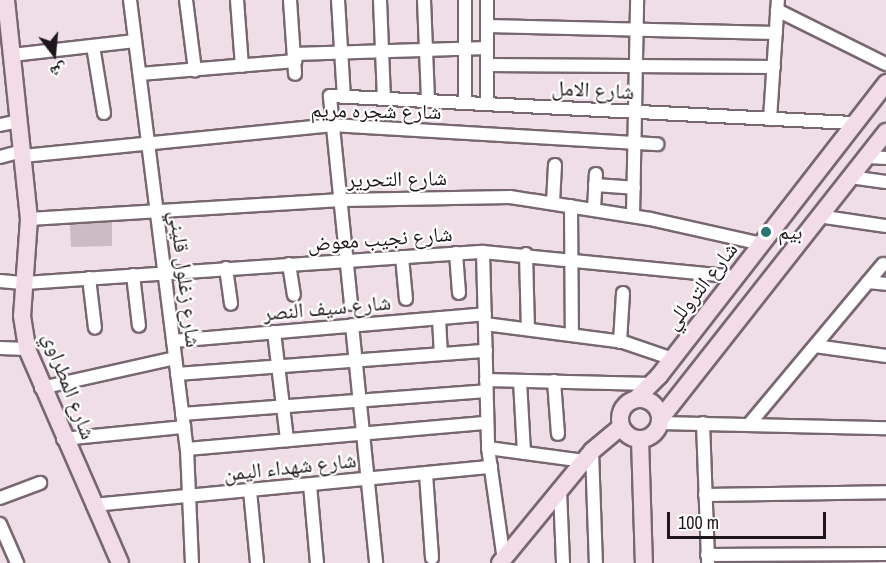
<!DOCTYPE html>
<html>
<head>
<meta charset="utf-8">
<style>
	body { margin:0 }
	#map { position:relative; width:886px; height:563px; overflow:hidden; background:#f0dee7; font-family:"Archivo Narrow","Noto Naskh Arabic",sans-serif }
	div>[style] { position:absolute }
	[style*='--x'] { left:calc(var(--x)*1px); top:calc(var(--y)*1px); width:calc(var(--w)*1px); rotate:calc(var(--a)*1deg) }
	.building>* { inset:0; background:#cdbbc4 }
	.roads { filter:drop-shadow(2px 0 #776770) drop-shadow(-2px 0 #776770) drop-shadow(0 2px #776770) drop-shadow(0 -2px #776770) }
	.street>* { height:12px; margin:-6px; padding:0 6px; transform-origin:6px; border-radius:6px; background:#fff }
	.secondary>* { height:16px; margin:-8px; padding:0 8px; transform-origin:8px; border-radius:8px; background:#f2dce8 }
	.secondary>.ring { margin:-8px; padding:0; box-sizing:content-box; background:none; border:16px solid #f2dce8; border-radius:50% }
	.dots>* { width:16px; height:16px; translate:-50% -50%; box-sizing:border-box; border:3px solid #fff; border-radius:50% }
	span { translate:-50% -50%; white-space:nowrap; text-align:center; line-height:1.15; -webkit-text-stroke:4.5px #fff; paint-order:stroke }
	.street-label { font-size:21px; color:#1d161a }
	.poi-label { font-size:21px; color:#1d161a }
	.left { translate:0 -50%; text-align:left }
	.north { position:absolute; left:24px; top:24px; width:60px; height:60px; -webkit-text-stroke:4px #fff; paint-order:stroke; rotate:164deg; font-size:16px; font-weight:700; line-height:24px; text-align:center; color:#1d161a }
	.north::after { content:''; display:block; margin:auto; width:21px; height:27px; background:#1d161a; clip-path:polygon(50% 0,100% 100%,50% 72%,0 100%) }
	.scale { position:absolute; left:667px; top:512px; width:159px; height:27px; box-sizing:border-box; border:3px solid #1d161a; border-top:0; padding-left:8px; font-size:18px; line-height:21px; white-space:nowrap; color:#1d161a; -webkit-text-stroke:4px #fff; paint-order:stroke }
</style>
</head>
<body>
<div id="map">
	<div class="building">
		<i style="clip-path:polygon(112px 222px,112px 246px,71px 247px,70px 225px)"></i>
	</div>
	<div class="roads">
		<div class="street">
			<i style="--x:130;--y:0;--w:453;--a:82.8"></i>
			<i style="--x:187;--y:449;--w:114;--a:87.5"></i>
			<i style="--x:186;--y:0;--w:71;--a:82.7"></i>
			<i style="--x:237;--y:0;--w:66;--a:85.7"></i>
			<i style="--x:290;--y:0;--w:74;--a:86.1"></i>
			<i style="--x:338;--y:0;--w:97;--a:86.5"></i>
			<i style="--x:380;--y:0;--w:99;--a:87.7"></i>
			<i style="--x:424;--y:0;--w:101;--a:87.7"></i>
			<i style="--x:465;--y:0;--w:103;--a:90"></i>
			<i style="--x:487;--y:0;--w:104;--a:90"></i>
			<i style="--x:777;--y:10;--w:122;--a:26.4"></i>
			<i style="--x:487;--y:26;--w:289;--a:1.4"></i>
			<i style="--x:93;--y:46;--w:68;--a:80.7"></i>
			<i style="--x:294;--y:54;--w:193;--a:-1.8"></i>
			<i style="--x:12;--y:55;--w:124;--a:-6.5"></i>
			<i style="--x:487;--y:65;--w:287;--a:0.4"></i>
			<i style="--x:140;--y:74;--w:156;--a:-4.8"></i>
			<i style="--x:770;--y:119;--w:119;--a:-86.2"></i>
			<i style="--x:0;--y:125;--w:19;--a:-12"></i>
			<i style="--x:23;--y:156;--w:312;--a:-5.7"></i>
			<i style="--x:333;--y:125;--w:325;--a:3.4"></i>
			<i style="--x:0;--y:157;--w:23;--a:-15"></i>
			<i style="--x:867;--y:157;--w:19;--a:3"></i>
			<i style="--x:850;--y:177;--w:36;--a:8"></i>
			<i style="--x:595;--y:185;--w:39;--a:4"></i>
			<i style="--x:553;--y:203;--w:38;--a:-87"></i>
			<i style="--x:571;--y:206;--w:129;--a:89.6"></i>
			<i style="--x:594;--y:210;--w:36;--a:-87"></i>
			<i style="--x:633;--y:216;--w:216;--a:-88.9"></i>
			<i style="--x:818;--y:216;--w:69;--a:8.4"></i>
			<i style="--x:29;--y:219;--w:313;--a:-3.5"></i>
			<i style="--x:341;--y:200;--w:169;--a:-1"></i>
			<i style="--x:510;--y:197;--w:142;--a:8.9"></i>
			<i style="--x:650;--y:219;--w:115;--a:12.6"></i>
			<i style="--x:483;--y:252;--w:196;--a:88.5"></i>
			<i style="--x:488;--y:448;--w:114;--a:81.9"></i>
			<i style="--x:456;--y:253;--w:40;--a:85.7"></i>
			<i style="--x:526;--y:254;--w:75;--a:88.5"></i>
			<i style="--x:402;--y:257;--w:42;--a:84.6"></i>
			<i style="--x:289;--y:264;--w:31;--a:81"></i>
			<i style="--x:226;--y:268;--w:36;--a:82"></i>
			<i style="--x:133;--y:275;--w:51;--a:83.3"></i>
			<i style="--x:89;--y:278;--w:50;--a:83.2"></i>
			<i style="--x:0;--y:281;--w:25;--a:5"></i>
			<i style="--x:25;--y:283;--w:459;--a:-3.9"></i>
			<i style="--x:483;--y:252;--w:255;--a:5.6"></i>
			<i style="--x:868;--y:282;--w:18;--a:6"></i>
			<i style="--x:351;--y:304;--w:209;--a:-95.8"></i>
			<i style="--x:330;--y:96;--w:524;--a:2.96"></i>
			<i style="--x:439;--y:318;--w:36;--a:87"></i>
			<i style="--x:485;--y:324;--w:139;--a:7.4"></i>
			<i style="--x:623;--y:342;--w:53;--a:18.8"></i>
			<i style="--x:352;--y:325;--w:239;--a:84.2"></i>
			<i style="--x:274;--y:332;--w:109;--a:83.1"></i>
			<i style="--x:173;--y:341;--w:313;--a:-4.9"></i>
			<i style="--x:620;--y:342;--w:49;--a:-86.5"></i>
			<i style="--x:815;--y:346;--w:72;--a:8"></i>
			<i style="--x:0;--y:348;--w:27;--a:2"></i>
			<i style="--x:177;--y:374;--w:310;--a:-4.3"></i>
			<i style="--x:486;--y:380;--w:165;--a:1.4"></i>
			<i style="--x:520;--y:381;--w:72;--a:86.8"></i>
			<i style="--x:554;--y:381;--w:53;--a:85.7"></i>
			<i style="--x:41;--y:388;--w:137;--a:-12.6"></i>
			<i style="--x:182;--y:414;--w:305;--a:-4.3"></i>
			<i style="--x:751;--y:422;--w:206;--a:-50.1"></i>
			<i style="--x:660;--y:423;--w:226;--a:1.3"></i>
			<i style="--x:703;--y:423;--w:139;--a:87.9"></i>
			<i style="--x:63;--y:439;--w:122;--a:-5.7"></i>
			<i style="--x:488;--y:448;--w:97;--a:7.7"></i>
			<i style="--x:187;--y:449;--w:301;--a:-5"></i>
			<i style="--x:592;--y:451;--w:112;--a:88"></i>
			<i style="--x:426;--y:474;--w:84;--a:85.9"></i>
			<i style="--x:310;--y:485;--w:78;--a:84.9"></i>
			<i style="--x:250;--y:491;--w:72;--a:84.4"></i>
			<i style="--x:560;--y:491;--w:72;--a:87.6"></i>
			<i style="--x:705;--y:495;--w:181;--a:-0.9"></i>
			<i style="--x:0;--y:498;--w:43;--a:-20.6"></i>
			<i style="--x:93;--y:505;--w:400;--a:-5.5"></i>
			<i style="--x:0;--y:524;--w:43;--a:66.4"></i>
			<i style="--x:707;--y:555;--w:179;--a:-0.3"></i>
		</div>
		<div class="secondary">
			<i style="--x:6;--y:0;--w:220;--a:84"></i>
			<i style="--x:29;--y:219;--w:97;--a:94.1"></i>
			<i style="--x:22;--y:316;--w:33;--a:81"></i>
			<i style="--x:27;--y:349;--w:233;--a:66.5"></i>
			<i class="ring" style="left:620px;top:399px;width:24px;height:24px"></i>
			<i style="--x:636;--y:399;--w:33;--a:-45"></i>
			<i style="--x:659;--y:376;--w:371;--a:-52.2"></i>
			<i style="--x:661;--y:418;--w:364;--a:-51.8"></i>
			<i style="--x:640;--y:439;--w:124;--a:88.2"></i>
			<i style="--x:500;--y:563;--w:145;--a:-50.6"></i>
			<i style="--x:592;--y:451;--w:38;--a:-40"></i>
		</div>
	</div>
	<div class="dots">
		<i style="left:766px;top:232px;background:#2a7474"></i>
	</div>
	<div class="street-label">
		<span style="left:593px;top:90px;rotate:3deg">شارع الامل</span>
		<span style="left:376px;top:111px;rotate:1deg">شارع شجره مريم</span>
		<span style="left:397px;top:179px;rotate:-1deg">شارع التحرير</span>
		<span style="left:380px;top:239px;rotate:-4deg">شارع نجيب معوض</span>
		<span style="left:185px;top:279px;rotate:83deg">شارع زغلول قليني</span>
		<span style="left:701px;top:286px;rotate:-52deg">شارع التروللي</span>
		<span style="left:327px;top:308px;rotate:-5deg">شارع سيف النصر</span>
		<span style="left:69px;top:386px;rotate:69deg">شارع المطراوي</span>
		<span style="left:290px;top:467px;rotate:-6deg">شارع شهداء اليمن</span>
	</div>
	<div class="poi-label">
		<span class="left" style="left:778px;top:232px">بيم</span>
	</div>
	<div class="north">ش</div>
	<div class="scale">100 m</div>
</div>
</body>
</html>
